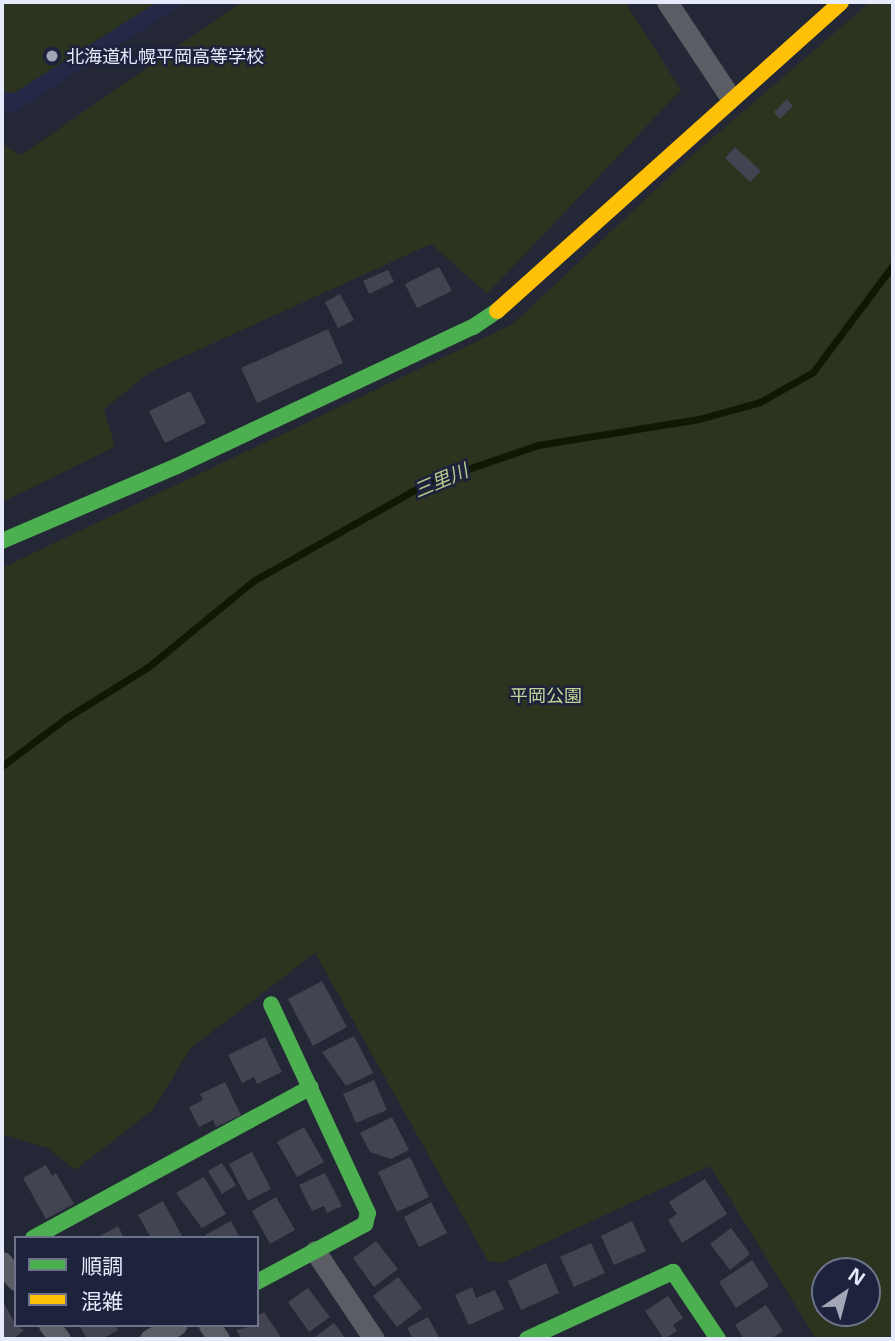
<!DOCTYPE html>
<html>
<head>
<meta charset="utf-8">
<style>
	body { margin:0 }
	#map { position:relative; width:895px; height:1341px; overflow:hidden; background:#242735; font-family:"Noto Sans","Noto Sans JP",sans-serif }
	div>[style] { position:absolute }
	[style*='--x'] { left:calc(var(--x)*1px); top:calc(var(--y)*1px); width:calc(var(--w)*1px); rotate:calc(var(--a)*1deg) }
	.built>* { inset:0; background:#232946 }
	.green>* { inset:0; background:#2c331e }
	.stream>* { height:7px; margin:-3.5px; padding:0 3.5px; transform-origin:3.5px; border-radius:3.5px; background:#111705 }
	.building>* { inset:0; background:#424451 }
	.street>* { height:21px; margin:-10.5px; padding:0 10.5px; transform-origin:10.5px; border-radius:10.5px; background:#5b5d65 }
	.fast>* { height:16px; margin:-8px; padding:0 8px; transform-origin:8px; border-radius:8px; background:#4caf50 }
	.slow>* { height:16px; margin:-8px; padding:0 8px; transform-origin:8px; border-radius:8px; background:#ffc107 }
	.dots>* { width:19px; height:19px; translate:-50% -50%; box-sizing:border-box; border:4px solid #1d233c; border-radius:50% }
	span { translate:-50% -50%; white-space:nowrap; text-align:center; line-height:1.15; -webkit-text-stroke:5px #1d233c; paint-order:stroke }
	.poi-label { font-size:18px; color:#e6ebfc }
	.left { translate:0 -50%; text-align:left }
	.park-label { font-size:18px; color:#c1d696 }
	.water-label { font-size:19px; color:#b7cb8c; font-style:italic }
	.frame { position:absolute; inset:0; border:4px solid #e6ebfc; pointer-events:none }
	.legend { position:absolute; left:14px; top:1236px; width:245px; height:91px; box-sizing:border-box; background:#1d233c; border:2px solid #6d7389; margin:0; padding:9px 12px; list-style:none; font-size:21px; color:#e6ebfc }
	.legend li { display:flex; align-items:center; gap:14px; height:35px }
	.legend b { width:35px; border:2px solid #6d7389 }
	.north { position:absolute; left:811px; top:1257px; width:70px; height:70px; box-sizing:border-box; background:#1d233c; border:2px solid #6d7389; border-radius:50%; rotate:35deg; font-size:19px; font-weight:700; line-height:28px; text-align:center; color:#e6ebfc }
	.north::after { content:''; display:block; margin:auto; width:24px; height:32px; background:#a2a6b6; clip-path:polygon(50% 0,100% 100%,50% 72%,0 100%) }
</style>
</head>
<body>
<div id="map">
	<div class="built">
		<i style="clip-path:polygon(2px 2px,186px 2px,13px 113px,2px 110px)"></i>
	</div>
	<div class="green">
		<i style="clip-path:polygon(2px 2px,157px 2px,14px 93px,2px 91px)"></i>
		<i style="clip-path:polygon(242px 2px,625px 2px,681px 90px,487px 294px,431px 244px,150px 372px,104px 409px,115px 447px,2px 502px,2px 144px,21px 155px)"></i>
		<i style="clip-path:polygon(evenodd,870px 2px,893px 2px,893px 1339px,816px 1339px,710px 1166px,502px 1263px,488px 1261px,315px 953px,191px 1048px,152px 1111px,75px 1170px,47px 1148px,2px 1134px,2px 568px,513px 324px,688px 159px,870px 2px,825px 1271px,867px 1271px,867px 1313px,825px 1313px,825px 1271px)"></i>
	</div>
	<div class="stream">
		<i style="--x:2;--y:766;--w:80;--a:-36.9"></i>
		<i style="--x:66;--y:718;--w:97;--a:-31.9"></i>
		<i style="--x:148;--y:667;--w:136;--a:-39.3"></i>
		<i style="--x:253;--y:581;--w:200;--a:-29.4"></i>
		<i style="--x:427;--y:483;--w:117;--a:-18.9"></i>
		<i style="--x:538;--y:445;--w:163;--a:-9.2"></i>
		<i style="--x:699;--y:419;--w:63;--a:-15.6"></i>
		<i style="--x:760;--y:402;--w:61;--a:-29.5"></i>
		<i style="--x:813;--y:372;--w:134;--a:-53.2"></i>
	</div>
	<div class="building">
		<i style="clip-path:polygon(787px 99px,793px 106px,780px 119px,774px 112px)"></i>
		<i style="clip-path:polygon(735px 147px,761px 171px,750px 182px,725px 158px)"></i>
		<i style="clip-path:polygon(439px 267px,452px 291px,417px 308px,405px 284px)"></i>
		<i style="clip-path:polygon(388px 270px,394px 282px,369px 294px,363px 281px)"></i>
		<i style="clip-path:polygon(340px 294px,354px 320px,338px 328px,325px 302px)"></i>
		<i style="clip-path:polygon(328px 329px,343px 363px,257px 403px,241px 368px)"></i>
		<i style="clip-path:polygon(190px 391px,206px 423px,165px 443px,149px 411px)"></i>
		<i style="clip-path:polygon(322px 981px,347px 1027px,313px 1046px,288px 999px)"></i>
		<i style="clip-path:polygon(354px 1036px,373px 1073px,346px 1086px,322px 1052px)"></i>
		<i style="clip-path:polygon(265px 1037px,282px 1072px,257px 1084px,254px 1077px,242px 1083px,228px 1055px)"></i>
		<i style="clip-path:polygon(374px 1080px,387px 1110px,356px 1123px,343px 1094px)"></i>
		<i style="clip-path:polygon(225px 1082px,241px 1115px,216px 1127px,213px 1120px,199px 1127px,189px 1107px,203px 1100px,200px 1094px)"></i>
		<i style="clip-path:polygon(392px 1117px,409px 1150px,391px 1159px,370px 1152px,360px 1133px)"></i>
		<i style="clip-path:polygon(304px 1127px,324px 1162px,297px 1177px,277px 1142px)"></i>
		<i style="clip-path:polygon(252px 1152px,271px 1189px,248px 1201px,229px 1164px)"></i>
		<i style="clip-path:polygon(410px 1157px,429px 1197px,397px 1212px,378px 1172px)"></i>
		<i style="clip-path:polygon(222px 1163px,236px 1185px,222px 1194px,208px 1171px)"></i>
		<i style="clip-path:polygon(46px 1165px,52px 1176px,56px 1173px,74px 1204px,46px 1219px,23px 1178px)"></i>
		<i style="clip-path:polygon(325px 1173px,342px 1206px,327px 1213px,324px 1206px,312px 1211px,299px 1185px)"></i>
		<i style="clip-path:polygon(204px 1177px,226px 1214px,202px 1228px,176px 1193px)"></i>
		<i style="clip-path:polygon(705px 1179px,727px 1214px,682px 1243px,668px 1220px,677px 1214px,669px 1202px)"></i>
		<i style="clip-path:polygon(276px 1197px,295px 1230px,270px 1244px,252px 1211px)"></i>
		<i style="clip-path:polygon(163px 1201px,182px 1236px,180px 1238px,151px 1238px,138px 1215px)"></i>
		<i style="clip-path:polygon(431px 1202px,447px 1233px,419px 1247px,404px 1217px)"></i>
		<i style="clip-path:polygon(231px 1221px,240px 1238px,206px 1238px,205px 1235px)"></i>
		<i style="clip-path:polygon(632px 1221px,646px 1251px,614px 1265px,601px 1236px)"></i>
		<i style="clip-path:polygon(118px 1226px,124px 1238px,96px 1238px)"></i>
		<i style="clip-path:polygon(731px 1228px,750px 1254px,730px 1270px,710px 1244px)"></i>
		<i style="clip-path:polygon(376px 1241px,398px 1269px,374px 1287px,353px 1258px)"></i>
		<i style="clip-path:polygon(591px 1243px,605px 1273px,574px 1287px,560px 1257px)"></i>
		<i style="clip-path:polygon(752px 1260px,769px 1286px,736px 1308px,719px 1282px)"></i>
		<i style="clip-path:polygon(546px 1263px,559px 1293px,521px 1310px,508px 1281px)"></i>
		<i style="clip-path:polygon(398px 1277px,422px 1308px,397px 1327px,373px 1296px)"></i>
		<i style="clip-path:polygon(472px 1287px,476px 1298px,495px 1290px,504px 1309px,469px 1325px,455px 1295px)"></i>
		<i style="clip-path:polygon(308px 1288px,330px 1317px,309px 1332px,288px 1302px)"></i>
		<i style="clip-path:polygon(668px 1296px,683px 1318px,673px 1325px,677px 1331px,664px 1339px,645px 1311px)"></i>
		<i style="clip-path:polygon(2px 1300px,16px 1325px,24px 1330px,13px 1339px,2px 1339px)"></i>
		<i style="clip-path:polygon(766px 1305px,783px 1331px,771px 1339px,744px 1339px,735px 1325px)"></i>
		<i style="clip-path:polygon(264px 1312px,281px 1337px,242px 1339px,236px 1330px,257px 1325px,257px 1316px)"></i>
		<i style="clip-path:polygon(428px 1317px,440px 1339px,413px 1339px,407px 1328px)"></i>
		<i style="clip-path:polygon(334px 1323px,346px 1339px,317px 1339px,315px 1337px)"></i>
		<i style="clip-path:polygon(79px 1325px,115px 1325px,118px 1330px,102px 1339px,87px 1339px)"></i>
	</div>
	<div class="street">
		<i style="--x:667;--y:2;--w:114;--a:56.4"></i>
		<i style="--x:315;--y:1251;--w:106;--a:56.2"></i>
		<i style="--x:2;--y:1262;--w:23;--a:52"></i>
		<i style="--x:49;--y:1325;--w:18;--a:52"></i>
		<i style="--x:209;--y:1325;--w:17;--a:54"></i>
		<i style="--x:150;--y:1339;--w:30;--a:-28"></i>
	</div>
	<div class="fast">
		<i style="--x:2;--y:541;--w:190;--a:-23.2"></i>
		<i style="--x:177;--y:466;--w:327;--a:-25.2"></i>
		<i style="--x:473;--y:327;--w:29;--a:-34"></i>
		<i style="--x:33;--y:1238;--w:316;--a:-28.5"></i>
		<i style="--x:257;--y:1282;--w:123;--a:-28.2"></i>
		<i style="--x:365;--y:1224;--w:11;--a:-75"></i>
		<i style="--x:368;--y:1213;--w:230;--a:-114.9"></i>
		<i style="--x:527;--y:1339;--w:161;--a:-24.7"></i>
		<i style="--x:673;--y:1272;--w:81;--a:56.1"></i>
	</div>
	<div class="slow">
		<i style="--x:497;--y:311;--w:462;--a:-41.9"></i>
	</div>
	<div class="dots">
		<i style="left:52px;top:56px;background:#a2a6b6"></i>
	</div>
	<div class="poi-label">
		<span class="left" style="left:66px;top:56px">北海道札幌平岡高等学校</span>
	</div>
	<div class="park-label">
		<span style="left:546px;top:695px">平岡公園</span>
	</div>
	<div class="water-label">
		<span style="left:441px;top:481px;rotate:-23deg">三里川</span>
	</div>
	<div class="frame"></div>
	<ul class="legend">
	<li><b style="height:9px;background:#4caf50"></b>順調</li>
	<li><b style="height:9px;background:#ffc107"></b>混雑</li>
	</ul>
	<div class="north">N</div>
</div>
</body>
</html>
